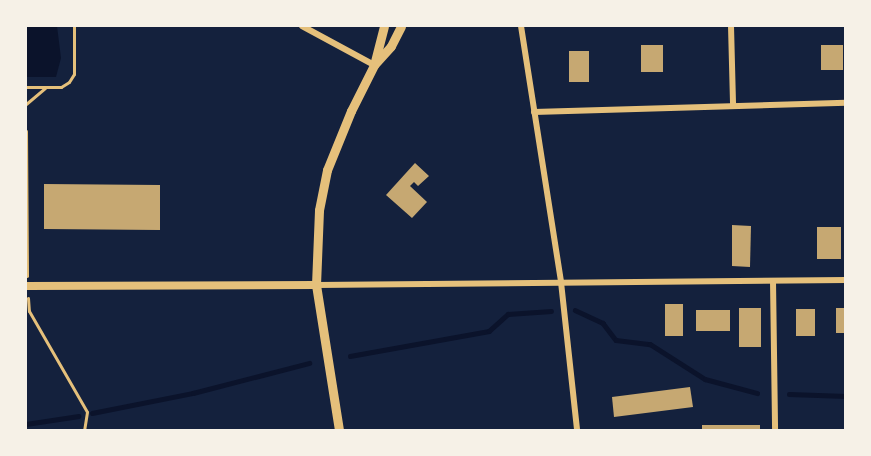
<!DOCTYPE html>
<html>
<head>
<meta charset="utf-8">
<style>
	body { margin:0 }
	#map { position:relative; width:871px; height:456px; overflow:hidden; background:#14213d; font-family:Jost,sans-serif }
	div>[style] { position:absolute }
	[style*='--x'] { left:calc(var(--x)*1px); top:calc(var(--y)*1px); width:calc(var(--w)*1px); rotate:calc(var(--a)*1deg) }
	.water>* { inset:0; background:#0b132b }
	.stream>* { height:4.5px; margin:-2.25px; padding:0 2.25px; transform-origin:2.25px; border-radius:2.25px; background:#0b132b }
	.building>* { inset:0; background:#c6a872 }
	.path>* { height:3px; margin:-1.5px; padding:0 1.5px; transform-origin:1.5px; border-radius:1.5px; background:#e5c07b }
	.minor>* { height:6px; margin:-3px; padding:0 3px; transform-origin:3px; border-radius:3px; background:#e5c07b }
	.tertiary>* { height:8px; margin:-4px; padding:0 4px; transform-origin:4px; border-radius:4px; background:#e5c07b }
	.secondary>* { height:9px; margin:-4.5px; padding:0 4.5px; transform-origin:4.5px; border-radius:4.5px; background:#e5c07b }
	span { translate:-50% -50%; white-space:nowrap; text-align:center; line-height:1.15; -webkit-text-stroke:4.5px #f6f1e7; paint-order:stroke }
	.frame { position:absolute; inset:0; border:27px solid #f6f1e7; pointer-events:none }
</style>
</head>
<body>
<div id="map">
	<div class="water">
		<i style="clip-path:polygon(26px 26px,57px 26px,61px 58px,56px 77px,26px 77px)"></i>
	</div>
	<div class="stream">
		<i style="--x:575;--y:310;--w:31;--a:25"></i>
		<i style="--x:603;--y:323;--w:21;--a:53"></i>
		<i style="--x:616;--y:340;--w:34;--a:7"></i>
		<i style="--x:650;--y:344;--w:65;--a:32.5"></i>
		<i style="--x:705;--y:379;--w:54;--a:15.1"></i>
		<i style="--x:350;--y:356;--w:141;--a:-10.2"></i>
		<i style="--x:489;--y:331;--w:25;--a:-42"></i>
		<i style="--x:508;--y:314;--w:43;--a:-4"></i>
		<i style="--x:789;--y:394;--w:57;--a:2"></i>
		<i style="--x:92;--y:413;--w:103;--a:-11.2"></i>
		<i style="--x:193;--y:393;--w:120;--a:-14.5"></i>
		<i style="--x:26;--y:424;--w:53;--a:-8.7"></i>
	</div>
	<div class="building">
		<i style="clip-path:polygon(641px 45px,663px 45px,663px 72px,641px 72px)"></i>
		<i style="clip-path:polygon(821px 45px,843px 45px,843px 70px,821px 70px)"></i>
		<i style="clip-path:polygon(569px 51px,589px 51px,589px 82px,569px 82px)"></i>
		<i style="clip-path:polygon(415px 163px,429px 176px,418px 186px,414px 182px,410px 186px,427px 202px,412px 218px,386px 195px)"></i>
		<i style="clip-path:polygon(44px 184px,160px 185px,160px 230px,44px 229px)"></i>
		<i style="clip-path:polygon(732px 225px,751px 226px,750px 267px,732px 266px)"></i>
		<i style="clip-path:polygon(817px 227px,841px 227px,841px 259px,817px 259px)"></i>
		<i style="clip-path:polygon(665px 304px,683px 304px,683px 336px,665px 336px)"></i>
		<i style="clip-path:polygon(739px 308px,761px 308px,761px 347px,739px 347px)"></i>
		<i style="clip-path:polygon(836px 308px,846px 308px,846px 333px,836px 333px)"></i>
		<i style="clip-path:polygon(796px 309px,815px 309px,815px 336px,796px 336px)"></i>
		<i style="clip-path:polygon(696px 310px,730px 310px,730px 331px,696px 331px)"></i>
		<i style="clip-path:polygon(690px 387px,693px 407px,614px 417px,612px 397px)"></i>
		<i style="clip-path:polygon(702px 425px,760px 425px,760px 430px,702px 430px)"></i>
	</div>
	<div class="path">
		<i style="--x:26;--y:87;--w:35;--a:0"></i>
		<i style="--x:61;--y:87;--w:9;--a:-32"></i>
		<i style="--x:69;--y:82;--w:9;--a:-58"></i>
		<i style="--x:74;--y:74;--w:48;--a:-90"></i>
		<i style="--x:26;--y:104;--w:25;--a:-40"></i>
		<i style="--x:26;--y:131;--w:145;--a:89.6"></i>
		<i style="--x:28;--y:298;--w:13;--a:86"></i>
		<i style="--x:29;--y:311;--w:116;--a:60.1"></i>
		<i style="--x:87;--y:412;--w:18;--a:99"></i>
	</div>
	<div class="minor">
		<i style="--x:302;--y:26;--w:82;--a:28.4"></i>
		<i style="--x:521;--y:26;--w:259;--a:81.1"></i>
		<i style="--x:561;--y:282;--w:149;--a:83.8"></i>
		<i style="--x:731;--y:26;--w:78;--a:88.5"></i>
		<i style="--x:534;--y:112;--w:312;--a:-1.7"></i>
		<i style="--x:773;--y:281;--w:149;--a:89.2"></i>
		<i style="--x:316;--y:285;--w:530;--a:-0.54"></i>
	</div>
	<div class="tertiary">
		<i style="--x:26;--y:286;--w:290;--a:-0.2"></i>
	</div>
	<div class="secondary">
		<i style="--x:374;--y:65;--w:40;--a:-75.6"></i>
		<i style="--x:339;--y:430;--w:147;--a:-99"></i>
		<i style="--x:316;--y:285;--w:75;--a:-87.7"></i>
		<i style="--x:319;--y:210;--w:41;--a:-78.7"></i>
		<i style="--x:327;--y:170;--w:64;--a:-67.9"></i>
		<i style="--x:351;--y:111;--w:51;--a:-63.4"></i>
		<i style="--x:374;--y:65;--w:25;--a:-48"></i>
		<i style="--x:391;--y:46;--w:22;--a:-63"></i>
	</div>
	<div class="frame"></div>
</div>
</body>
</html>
